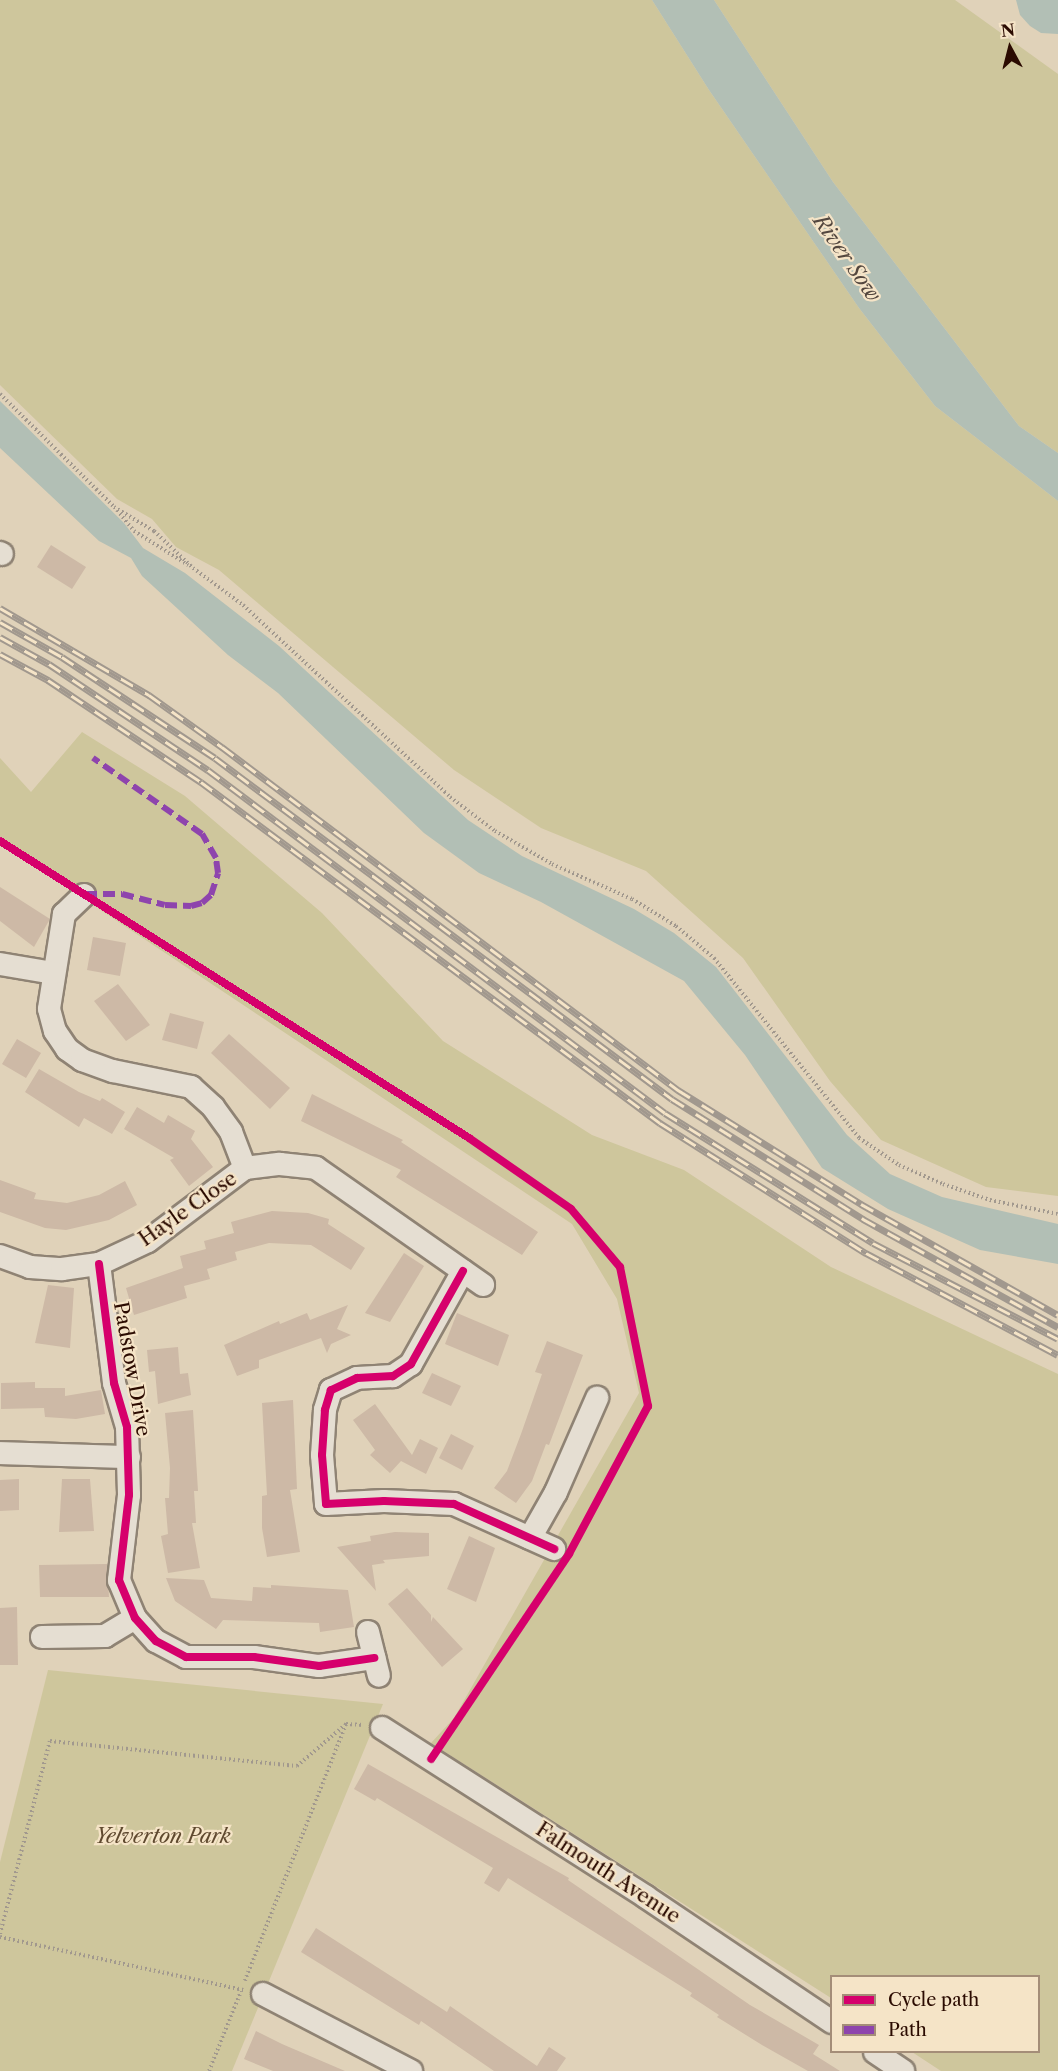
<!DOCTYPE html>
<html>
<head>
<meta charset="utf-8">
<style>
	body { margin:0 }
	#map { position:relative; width:1058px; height:2071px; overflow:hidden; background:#e0d2b9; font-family:"Libre Caslon Text",serif }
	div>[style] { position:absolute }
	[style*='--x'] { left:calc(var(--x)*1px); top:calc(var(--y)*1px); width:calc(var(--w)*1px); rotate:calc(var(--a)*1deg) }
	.green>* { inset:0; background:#cec69c }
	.water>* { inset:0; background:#b2bfb5 }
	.building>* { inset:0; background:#cdb9a6 }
	.path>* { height:4px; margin-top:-2px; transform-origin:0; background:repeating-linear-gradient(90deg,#a1988e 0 1.5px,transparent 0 4.5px) }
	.roads { filter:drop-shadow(2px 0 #8f8374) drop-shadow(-2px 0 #8f8374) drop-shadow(0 2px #8f8374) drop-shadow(0 -2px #8f8374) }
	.minor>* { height:22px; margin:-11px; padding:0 11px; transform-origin:11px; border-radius:11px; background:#e5ded2 }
	.rail>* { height:7px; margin-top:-3.5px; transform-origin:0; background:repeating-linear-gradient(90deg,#f5e4c7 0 14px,#a1988e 0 28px); box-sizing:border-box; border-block:2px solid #a1988e }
	.quiet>* { height:6px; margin-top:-3px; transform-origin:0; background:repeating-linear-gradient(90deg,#8e44ad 0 12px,transparent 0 18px) }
	.cycleway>* { height:8px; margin:-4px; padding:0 4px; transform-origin:4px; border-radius:4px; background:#d6006c }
	span { translate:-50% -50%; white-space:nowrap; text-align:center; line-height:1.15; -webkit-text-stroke:4.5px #f5e4c7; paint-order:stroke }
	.street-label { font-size:20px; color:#2b0b01 }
	.park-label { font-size:20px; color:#5f492f; font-style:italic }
	.water-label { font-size:21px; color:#53473f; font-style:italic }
	.legend { position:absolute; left:830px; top:1975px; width:210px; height:78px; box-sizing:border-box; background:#f5e4c7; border:2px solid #a48d78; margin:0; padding:8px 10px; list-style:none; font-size:18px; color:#2b0b01 }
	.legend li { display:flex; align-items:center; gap:12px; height:30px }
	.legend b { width:30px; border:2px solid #a48d78 }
	.north { position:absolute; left:980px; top:18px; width:60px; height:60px; -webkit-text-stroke:4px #f5e4c7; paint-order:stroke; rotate:353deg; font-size:16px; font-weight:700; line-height:24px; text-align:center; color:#2b0b01 }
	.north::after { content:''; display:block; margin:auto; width:21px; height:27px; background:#2b0b01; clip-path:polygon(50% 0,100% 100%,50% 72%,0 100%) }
</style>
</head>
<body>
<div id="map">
	<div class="green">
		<i style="clip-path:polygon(0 0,652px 0,709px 90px,859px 308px,935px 406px,1058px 501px,1058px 1196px,986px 1187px,881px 1140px,830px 1081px,743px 958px,646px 871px,541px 828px,454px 770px,219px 570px,176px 547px,152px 519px,117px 499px,0 385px)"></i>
		<i style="clip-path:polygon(714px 0,955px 0,1058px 74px,1058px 453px,1019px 426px,833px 182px)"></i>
		<i style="clip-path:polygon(82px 732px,185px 796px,322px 913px,443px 1041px,592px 1135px,684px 1170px,831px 1267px,1058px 1374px,1058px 2071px,941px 2071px,912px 2052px,1038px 2052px,1038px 1976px,832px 1976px,831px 1998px,431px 1743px,454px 1718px,639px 1393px,617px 1299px,572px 1224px,0 843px,0 758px,31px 792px)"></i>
		<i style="clip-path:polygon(48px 1670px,383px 1704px,232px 2071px,0 2071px,0 1862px)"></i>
	</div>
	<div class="water">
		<i style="clip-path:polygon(652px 0,714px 0,833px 182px,1019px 426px,1058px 453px,1058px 501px,935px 406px,859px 308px,709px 90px)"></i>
		<i style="clip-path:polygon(1016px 0,1058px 0,1058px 34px,1041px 33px,1030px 26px,1020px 15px)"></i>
		<i style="clip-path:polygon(0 401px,124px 523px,143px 548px,185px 573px,279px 646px,468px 820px,522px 856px,634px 909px,674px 933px,716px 967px,847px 1135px,890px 1174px,942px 1197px,1058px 1224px,1058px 1264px,980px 1250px,888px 1209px,822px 1168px,745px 1055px,684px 981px,541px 902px,479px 873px,424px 833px,278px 693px,228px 655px,142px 576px,131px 558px,99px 541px,0 448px)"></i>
	</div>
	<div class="building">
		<i style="clip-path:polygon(51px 545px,86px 567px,72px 589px,37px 567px)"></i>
		<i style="clip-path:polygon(0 887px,50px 919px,34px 947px,0 921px)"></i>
		<i style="clip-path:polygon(93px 937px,126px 943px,120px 976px,87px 970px)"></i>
		<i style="clip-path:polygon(118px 984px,150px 1025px,126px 1041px,94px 1001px)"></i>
		<i style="clip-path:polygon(170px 1013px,204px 1022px,197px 1049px,162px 1040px)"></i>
		<i style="clip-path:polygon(229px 1034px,290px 1088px,270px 1109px,211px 1053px)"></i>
		<i style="clip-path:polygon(17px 1039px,41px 1053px,26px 1078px,2px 1064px)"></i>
		<i style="clip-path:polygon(39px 1069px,79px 1092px,100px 1101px,102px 1098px,125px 1112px,112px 1134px,84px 1118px,79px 1127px,25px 1092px)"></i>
		<i style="clip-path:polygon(312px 1094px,403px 1140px,401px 1142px,538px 1232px,522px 1255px,396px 1177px,401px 1170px,301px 1121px)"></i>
		<i style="clip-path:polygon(137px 1107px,164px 1123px,168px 1115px,195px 1131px,191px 1139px,213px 1167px,189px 1186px,170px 1160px,174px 1158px,124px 1129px)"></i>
		<i style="clip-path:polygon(0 1180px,36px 1193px,34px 1199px,67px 1203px,99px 1195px,125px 1181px,137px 1205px,109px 1220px,66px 1230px,45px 1228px,0 1212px)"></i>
		<i style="clip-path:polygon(272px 1211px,308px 1213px,329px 1219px,328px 1224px,365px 1248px,351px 1270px,311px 1245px,269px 1243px,235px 1252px,237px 1260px,207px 1269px,210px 1279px,184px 1286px,187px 1298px,134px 1315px,126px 1288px,183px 1268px,180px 1256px,206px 1249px,204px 1241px,234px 1233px,231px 1222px)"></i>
		<i style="clip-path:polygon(404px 1253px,424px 1266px,390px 1322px,365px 1313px)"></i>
		<i style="clip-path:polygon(48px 1285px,74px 1288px,70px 1348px,35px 1343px)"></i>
		<i style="clip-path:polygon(348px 1305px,337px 1329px,351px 1335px,331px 1344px,327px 1353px,321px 1338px,259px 1360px,259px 1368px,237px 1376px,224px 1345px,279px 1321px,280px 1324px,307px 1313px,310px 1320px)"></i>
		<i style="clip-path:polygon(457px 1313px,509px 1335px,498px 1366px,445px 1344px)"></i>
		<i style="clip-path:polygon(547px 1341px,583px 1355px,549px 1445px,546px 1444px,532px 1481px,516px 1503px,494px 1488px,507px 1471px,521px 1434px,542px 1374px,535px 1372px)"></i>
		<i style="clip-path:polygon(178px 1347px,180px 1374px,188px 1373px,191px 1395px,158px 1404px,155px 1371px,149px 1372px,147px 1350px)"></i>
		<i style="clip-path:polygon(432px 1373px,461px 1386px,451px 1406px,422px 1393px)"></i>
		<i style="clip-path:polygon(35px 1382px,35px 1388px,65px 1388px,65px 1396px,101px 1390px,105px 1414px,76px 1419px,45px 1417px,44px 1408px,1px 1409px,1px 1383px)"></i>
		<i style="clip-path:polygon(293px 1400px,297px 1489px,290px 1490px,300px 1552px,267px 1557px,262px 1528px,262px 1496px,267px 1495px,262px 1403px)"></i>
		<i style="clip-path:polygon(375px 1404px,412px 1455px,420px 1439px,438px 1448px,426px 1474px,401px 1461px,390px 1473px,370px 1455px,375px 1450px,353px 1420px)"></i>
		<i style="clip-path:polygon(193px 1410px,198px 1491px,194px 1491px,196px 1523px,192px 1523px,200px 1568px,168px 1573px,161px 1536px,168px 1534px,165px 1498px,169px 1498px,170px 1468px,165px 1413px)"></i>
		<i style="clip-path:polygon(451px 1434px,474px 1446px,462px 1470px,439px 1458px)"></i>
		<i style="clip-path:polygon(19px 1479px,19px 1510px,0 1511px,0 1480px)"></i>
		<i style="clip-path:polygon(62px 1479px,90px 1479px,94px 1531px,59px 1532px)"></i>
		<i style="clip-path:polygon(395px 1532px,429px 1533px,429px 1556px,383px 1560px,385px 1563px,372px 1565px,376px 1591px,337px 1547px,371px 1541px,370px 1536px)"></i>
		<i style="clip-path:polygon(469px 1536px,495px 1548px,476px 1602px,447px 1589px)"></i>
		<i style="clip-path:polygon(107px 1564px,109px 1597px,40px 1597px,39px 1565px)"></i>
		<i style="clip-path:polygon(166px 1578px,204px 1580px,211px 1598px,252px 1601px,253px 1587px,271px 1588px,271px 1585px,348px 1590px,354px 1627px,320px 1632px,319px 1623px,223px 1620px,216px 1629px,175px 1601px)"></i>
		<i style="clip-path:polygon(407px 1588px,431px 1615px,431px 1622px,433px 1617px,463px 1649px,442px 1667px,388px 1604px)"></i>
		<i style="clip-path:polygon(17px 1607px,18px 1665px,0 1665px,0 1608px)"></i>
		<i style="clip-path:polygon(368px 1764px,569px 1878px,568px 1880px,750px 2005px,819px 2045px,813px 2054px,840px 2071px,808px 2071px,762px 2045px,717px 2017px,719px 2015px,690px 1996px,692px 1993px,508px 1878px,499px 1892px,484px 1883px,493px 1868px,377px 1798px,375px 1801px,354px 1789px)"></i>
		<i style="clip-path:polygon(316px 1928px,447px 2012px,450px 2006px,537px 2066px,549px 2047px,566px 2058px,557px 2071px,494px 2071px,421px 2021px,419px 2025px,301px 1952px)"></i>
		<i style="clip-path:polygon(256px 2031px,282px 2044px,345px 2071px,273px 2071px,244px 2059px)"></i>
	</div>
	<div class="path">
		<i style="--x:0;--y:394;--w:161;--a:44.7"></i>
		<i style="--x:114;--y:507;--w:47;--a:31"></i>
		<i style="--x:154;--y:531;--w:54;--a:43.5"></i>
		<i style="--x:193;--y:568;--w:62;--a:36.5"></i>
		<i style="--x:243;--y:605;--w:282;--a:42.8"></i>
		<i style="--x:450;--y:797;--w:56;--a:37.1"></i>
		<i style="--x:495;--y:831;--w:66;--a:30.1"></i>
		<i style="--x:552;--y:864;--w:87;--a:23.6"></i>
		<i style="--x:632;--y:899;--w:52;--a:31.5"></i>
		<i style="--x:676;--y:926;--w:50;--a:40.1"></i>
		<i style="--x:714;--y:958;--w:231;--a:51.1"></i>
		<i style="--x:859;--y:1138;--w:48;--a:34"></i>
		<i style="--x:899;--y:1165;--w:48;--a:23.4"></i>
		<i style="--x:943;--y:1184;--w:50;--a:18.8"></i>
		<i style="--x:990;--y:1200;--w:69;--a:11.6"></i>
		<i style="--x:117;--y:510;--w:27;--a:51"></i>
		<i style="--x:134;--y:531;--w:64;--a:32.2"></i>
		<i style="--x:346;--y:1724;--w:18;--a:3"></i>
		<i style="--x:0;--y:1934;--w:199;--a:-75.5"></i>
		<i style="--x:50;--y:1741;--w:248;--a:5.8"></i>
		<i style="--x:297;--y:1766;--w:65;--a:-40.6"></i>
		<i style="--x:346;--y:1724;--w:276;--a:111.5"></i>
		<i style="--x:0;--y:1937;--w:249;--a:12.3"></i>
		<i style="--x:209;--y:2071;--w:86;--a:-68.2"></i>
	</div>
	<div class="roads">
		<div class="minor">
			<i style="--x:0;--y:553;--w:2;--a:27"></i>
			<i style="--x:84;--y:895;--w:28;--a:136"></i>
			<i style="--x:64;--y:914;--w:96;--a:99"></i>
			<i style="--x:49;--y:1009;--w:23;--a:75"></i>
			<i style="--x:55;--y:1031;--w:22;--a:56"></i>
			<i style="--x:67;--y:1049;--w:19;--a:36"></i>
			<i style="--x:82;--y:1060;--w:33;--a:20"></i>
			<i style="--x:113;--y:1071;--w:80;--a:11.6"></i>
			<i style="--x:191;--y:1087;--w:30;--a:42"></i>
			<i style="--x:213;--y:1107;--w:31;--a:54"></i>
			<i style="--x:231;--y:1132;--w:39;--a:69"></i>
			<i style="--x:0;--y:964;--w:54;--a:9.6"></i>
			<i style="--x:0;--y:1256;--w:32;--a:20"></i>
			<i style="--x:30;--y:1267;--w:32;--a:4"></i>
			<i style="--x:62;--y:1269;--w:37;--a:-8"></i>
			<i style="--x:99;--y:1264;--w:54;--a:-25.1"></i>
			<i style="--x:148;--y:1241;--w:121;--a:-37"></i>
			<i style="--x:245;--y:1168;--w:35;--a:-7"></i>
			<i style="--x:280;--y:1164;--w:36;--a:6"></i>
			<i style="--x:316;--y:1168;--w:204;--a:35"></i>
			<i style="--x:99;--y:1264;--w:120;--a:82.8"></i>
			<i style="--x:114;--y:1383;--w:46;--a:73.5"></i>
			<i style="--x:127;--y:1427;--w:68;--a:88.3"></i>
			<i style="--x:129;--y:1495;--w:86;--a:96.7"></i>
			<i style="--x:119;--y:1580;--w:41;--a:67.2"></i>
			<i style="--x:135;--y:1618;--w:31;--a:48"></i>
			<i style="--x:156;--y:1641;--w:34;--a:28"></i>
			<i style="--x:186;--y:1657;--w:68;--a:0"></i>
			<i style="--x:254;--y:1657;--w:66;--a:7.9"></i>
			<i style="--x:319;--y:1666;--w:56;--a:-8.3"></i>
			<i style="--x:463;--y:1271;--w:107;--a:119.2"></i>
			<i style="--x:411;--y:1364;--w:22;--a:146"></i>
			<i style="--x:393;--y:1376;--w:36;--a:177"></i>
			<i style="--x:357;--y:1378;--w:29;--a:155"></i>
			<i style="--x:331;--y:1390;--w:21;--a:107"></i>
			<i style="--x:325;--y:1410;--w:45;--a:93.8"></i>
			<i style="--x:322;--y:1455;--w:49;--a:85.3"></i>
			<i style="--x:326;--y:1504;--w:58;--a:-3"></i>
			<i style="--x:384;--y:1501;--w:70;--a:2.5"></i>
			<i style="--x:454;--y:1504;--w:110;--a:24.2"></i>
			<i style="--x:0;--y:1453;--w:129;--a:1.8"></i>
			<i style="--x:530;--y:1538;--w:53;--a:-60.5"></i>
			<i style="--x:556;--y:1492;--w:103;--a:-66.4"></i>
			<i style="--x:368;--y:1632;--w:45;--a:76"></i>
			<i style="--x:42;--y:1637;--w:63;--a:-0.9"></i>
			<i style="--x:105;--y:1636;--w:35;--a:-31"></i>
			<i style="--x:382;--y:1728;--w:313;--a:32.6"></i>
			<i style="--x:646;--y:1897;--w:224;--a:33.9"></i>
			<i style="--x:263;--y:1994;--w:167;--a:27.5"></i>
			<i style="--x:875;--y:2052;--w:34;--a:34"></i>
		</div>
	</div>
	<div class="rail">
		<i style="--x:0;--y:608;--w:173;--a:30.3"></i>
		<i style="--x:149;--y:695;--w:90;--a:35.5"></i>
		<i style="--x:222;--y:747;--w:571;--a:36.95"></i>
		<i style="--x:678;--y:1090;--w:216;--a:31.9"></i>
		<i style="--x:861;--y:1204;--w:226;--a:29.4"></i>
		<i style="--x:0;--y:622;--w:71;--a:29.4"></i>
		<i style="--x:62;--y:657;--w:183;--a:33.4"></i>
		<i style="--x:215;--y:758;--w:570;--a:36.73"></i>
		<i style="--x:672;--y:1099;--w:226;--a:32.1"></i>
		<i style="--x:863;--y:1219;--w:223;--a:29"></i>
		<i style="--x:0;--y:637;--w:56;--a:28.9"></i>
		<i style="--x:49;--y:664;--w:191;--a:33.7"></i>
		<i style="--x:208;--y:770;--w:571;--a:36.89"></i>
		<i style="--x:665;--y:1113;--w:245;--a:32"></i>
		<i style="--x:873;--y:1243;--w:208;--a:27.4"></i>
		<i style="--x:0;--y:654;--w:55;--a:28.4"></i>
		<i style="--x:48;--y:680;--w:184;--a:33.7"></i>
		<i style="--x:201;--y:782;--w:572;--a:36.61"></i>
		<i style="--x:660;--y:1123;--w:244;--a:32.3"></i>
		<i style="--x:866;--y:1253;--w:217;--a:28"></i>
	</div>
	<div class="quiet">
		<i style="--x:85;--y:894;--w:37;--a:0"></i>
		<i style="--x:122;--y:894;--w:44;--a:14.3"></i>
		<i style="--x:165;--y:905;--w:26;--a:2"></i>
		<i style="--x:191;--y:906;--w:11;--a:-15"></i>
		<i style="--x:202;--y:903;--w:12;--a:-42"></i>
		<i style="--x:211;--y:895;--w:23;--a:-72"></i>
		<i style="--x:218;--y:873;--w:15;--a:-98"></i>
		<i style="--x:216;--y:858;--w:28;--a:-120"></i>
		<i style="--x:202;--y:834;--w:133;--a:-145.1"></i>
	</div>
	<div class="cycleway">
		<i style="--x:0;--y:841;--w:555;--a:32.34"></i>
		<i style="--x:469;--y:1138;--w:124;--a:34.8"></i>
		<i style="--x:571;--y:1209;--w:76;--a:49.8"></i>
		<i style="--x:620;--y:1267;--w:142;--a:78.6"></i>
		<i style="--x:648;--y:1406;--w:168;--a:118.1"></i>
		<i style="--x:569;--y:1554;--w:247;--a:123.9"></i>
		<i style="--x:99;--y:1264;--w:120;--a:82.8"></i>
		<i style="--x:114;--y:1383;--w:46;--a:73.5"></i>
		<i style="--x:127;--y:1427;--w:68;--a:88.3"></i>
		<i style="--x:129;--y:1495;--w:86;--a:96.7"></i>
		<i style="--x:119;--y:1580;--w:41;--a:67.2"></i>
		<i style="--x:135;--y:1618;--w:31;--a:48"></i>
		<i style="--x:156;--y:1641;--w:34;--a:28"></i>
		<i style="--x:186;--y:1657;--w:68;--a:0"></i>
		<i style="--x:254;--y:1657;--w:66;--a:7.9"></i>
		<i style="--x:319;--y:1666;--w:56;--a:-8.3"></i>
		<i style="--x:463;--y:1271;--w:107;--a:119.2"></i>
		<i style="--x:411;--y:1364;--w:22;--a:146"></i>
		<i style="--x:393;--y:1376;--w:36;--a:177"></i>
		<i style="--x:357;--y:1378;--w:29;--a:155"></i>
		<i style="--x:331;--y:1390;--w:21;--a:107"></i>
		<i style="--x:325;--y:1410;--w:45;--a:93.8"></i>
		<i style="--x:322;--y:1455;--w:49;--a:85.3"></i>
		<i style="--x:326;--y:1504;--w:58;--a:-3"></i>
		<i style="--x:384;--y:1501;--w:70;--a:2.5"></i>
		<i style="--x:454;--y:1504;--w:110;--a:24.2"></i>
	</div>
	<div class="street-label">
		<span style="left:188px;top:1209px;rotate:-35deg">Hayle Close</span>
		<span style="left:132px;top:1369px;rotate:80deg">Padstow Drive</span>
		<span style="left:608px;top:1873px;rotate:33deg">Falmouth Avenue</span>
	</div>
	<div class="park-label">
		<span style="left:163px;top:1836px">Yelverton Park</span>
	</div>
	<div class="water-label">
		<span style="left:847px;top:258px;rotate:55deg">River Sow</span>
	</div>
	<ul class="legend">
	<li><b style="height:8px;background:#d6006c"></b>Cycle path</li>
	<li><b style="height:8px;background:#8e44ad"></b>Path</li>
	</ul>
	<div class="north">N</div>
</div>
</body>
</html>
